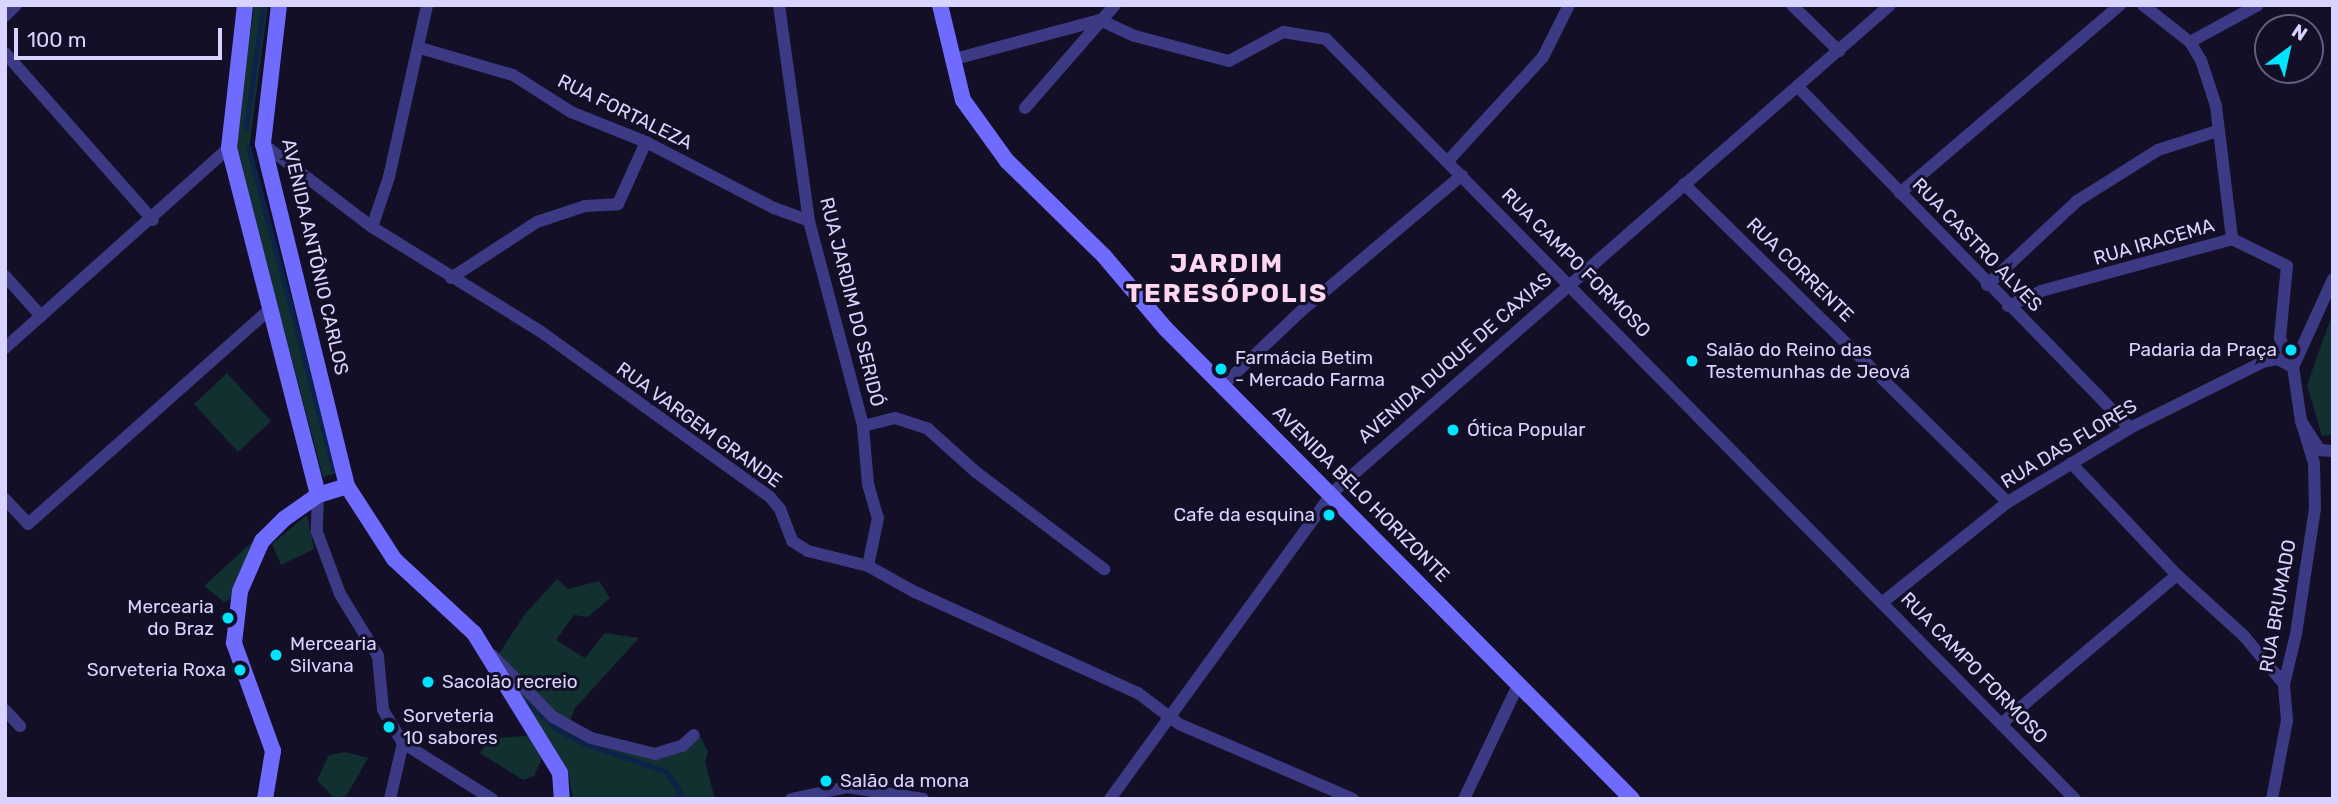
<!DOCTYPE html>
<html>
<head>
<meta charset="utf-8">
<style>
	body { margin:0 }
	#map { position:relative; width:2338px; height:804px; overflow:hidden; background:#130f26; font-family:Rubik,sans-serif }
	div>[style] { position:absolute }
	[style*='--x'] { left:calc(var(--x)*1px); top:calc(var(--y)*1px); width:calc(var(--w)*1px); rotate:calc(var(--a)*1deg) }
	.green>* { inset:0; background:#12302f }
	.stream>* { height:4.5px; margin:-2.25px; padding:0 2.25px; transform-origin:2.25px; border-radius:2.25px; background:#0c2248 }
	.street>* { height:12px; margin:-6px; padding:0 6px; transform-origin:6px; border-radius:6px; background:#3d3a85 }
	.secondary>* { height:16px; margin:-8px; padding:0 8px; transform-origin:8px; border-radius:8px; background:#6f6bff }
	.dots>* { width:19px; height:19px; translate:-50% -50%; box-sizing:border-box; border:4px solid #130f26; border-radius:50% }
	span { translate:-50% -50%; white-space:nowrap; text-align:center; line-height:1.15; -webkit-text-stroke:6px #130f26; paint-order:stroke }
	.street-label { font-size:19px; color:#d9d4ff }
	.poi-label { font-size:19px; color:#d9d4ff }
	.left { translate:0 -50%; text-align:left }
	.right { translate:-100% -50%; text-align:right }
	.district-label { font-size:26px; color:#ffd6f0; font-weight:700; letter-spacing:2px }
	.frame { position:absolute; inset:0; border:7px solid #d9d4ff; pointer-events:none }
	.north { position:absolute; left:2254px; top:14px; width:70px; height:70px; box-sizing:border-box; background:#130f26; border:2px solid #625e7d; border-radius:50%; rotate:33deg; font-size:19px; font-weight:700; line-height:28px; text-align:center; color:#d9d4ff }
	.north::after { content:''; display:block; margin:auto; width:24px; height:32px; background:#00e5ff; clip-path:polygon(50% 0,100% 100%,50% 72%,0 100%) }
	.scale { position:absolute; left:14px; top:28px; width:208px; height:32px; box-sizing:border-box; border:4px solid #d9d4ff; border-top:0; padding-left:9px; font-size:21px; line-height:24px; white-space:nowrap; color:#d9d4ff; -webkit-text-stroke:5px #130f26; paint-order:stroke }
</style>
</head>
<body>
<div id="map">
	<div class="green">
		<i style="clip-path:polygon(254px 5px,268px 5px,249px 148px,337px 473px,323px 477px,235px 144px)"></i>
		<i style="clip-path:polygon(2333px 312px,2333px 435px,2322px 436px,2307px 385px)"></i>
		<i style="clip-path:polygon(227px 373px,271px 421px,238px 452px,194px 404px)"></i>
		<i style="clip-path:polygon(307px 515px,314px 549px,281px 565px,272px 544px)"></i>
		<i style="clip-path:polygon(274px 522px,233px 598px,224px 602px,204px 586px)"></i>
		<i style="clip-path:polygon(557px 579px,568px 589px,599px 581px,610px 598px,588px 617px,574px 615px,556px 640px,585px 658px,605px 633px,639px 638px,575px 708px,568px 726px,670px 752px,697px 730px,708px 752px,705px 762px,715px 799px,573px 799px,569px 777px,492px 664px,525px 614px)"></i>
		<i style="clip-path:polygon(528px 736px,545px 752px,534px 776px,523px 780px,480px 753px,491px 738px)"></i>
		<i style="clip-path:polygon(345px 752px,368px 758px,347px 795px,335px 799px,317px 780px,329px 755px)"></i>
	</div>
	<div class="stream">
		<i style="--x:246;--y:128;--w:124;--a:-82.1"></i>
		<i style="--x:249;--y:148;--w:332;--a:75.2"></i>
		<i style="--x:527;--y:702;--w:42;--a:42.1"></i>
		<i style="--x:558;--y:730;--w:28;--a:27"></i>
		<i style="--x:583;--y:743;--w:89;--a:19"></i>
		<i style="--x:667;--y:772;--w:25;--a:56"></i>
		<i style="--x:681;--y:793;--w:7;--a:135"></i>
	</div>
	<div class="street">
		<i style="--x:779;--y:5;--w:218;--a:82.1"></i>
		<i style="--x:809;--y:221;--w:212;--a:75.2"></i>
		<i style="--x:863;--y:426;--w:58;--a:85.1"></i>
		<i style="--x:868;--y:484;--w:35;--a:74"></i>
		<i style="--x:878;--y:518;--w:49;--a:101.8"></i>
		<i style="--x:1792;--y:5;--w:66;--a:44.4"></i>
		<i style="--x:2143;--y:5;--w:60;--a:38.2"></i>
		<i style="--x:2190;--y:42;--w:21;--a:59"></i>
		<i style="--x:2201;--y:60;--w:48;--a:71.9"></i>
		<i style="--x:2216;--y:106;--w:134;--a:83.1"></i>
		<i style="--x:5;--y:16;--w:16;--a:-45"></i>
		<i style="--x:2190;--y:42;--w:77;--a:-28.6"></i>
		<i style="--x:420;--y:48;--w:97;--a:16.2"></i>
		<i style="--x:513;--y:75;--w:69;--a:32.5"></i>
		<i style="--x:571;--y:112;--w:81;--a:21.8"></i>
		<i style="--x:646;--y:142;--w:144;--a:27.3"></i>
		<i style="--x:774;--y:208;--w:37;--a:20"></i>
		<i style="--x:5;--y:53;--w:223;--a:48.5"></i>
		<i style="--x:951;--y:60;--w:154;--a:-15"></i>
		<i style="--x:1100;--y:20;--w:38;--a:25"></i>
		<i style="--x:1135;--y:36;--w:97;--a:14.9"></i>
		<i style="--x:1229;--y:61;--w:61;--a:-28.2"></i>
		<i style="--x:1283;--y:32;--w:44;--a:9.2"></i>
		<i style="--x:1326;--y:39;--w:1067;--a:45.42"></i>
		<i style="--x:1798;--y:87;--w:476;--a:45.8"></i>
		<i style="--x:1025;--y:108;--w:137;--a:-48.9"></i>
		<i style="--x:263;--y:144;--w:137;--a:37.3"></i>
		<i style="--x:372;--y:227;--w:198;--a:31.8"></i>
		<i style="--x:540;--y:331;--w:284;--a:35.8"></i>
		<i style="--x:770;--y:497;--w:16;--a:50"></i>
		<i style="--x:780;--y:509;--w:34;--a:69"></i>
		<i style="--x:792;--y:541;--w:19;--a:32"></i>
		<i style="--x:808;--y:551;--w:62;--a:14"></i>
		<i style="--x:868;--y:566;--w:54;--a:29"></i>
		<i style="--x:915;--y:592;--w:245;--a:24.4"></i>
		<i style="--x:1138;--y:693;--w:51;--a:37.1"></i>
		<i style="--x:1179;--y:724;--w:189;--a:23.3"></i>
		<i style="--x:1448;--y:161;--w:141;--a:-47.6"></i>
		<i style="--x:1543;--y:57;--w:58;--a:-63.4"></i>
		<i style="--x:1684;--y:184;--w:454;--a:44.5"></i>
		<i style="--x:1900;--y:193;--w:289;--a:-40.5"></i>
		<i style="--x:372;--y:227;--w:53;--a:-71.2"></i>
		<i style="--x:389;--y:177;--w:176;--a:-77.5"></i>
		<i style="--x:5;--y:276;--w:54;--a:48"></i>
		<i style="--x:451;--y:278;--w:103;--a:-33.1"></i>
		<i style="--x:537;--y:222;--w:51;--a:-18.4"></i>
		<i style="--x:585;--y:206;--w:33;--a:-3"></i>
		<i style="--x:618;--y:204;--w:68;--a:-65.7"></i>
		<i style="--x:2333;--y:279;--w:97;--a:114.4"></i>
		<i style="--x:2293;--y:367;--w:55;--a:81.6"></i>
		<i style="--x:2301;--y:421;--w:35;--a:57"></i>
		<i style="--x:2320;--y:450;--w:13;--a:4"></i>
		<i style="--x:1987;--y:285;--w:123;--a:-43"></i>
		<i style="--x:2077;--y:201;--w:96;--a:-32.2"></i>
		<i style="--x:2158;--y:150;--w:62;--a:-17.9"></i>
		<i style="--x:2008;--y:306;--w:36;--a:-24"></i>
		<i style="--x:2041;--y:291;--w:198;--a:-15.2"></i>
		<i style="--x:2232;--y:239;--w:61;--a:26.1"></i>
		<i style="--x:2287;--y:266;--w:72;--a:95.6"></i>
		<i style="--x:2280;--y:338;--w:32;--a:66"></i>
		<i style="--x:5;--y:348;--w:300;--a:-41.8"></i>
		<i style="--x:1223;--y:385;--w:106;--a:-43.5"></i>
		<i style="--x:1300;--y:312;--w:212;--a:-40.2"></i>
		<i style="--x:863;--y:426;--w:33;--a:-14"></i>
		<i style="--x:895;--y:418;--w:35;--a:18"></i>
		<i style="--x:928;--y:429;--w:64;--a:41.9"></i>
		<i style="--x:976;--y:472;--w:161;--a:37.2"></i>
		<i style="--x:2071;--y:463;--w:154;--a:46.6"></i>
		<i style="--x:2177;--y:575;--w:91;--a:42.3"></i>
		<i style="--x:2244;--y:636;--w:62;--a:50.2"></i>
		<i style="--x:318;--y:495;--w:37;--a:92"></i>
		<i style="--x:317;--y:532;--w:66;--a:69.6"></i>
		<i style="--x:340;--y:594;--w:73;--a:58.5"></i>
		<i style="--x:378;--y:656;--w:54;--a:84.7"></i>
		<i style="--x:383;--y:710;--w:39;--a:59"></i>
		<i style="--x:403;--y:743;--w:57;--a:103.1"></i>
		<i style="--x:5;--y:499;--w:34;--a:47"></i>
		<i style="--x:28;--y:524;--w:325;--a:-41.6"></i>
		<i style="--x:1883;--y:602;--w:160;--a:-38.7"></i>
		<i style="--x:2008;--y:502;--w:143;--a:-31.2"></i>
		<i style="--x:2130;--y:428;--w:148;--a:-26.4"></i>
		<i style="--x:2263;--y:362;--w:14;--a:-12"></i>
		<i style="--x:2277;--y:359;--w:18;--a:27"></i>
		<i style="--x:492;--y:655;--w:87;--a:45.5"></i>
		<i style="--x:553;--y:717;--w:43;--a:28.9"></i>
		<i style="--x:591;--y:738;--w:66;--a:14"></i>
		<i style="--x:655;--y:754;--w:28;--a:-17"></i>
		<i style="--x:682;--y:746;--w:16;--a:-43"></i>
		<i style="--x:5;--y:710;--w:22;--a:47"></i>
		<i style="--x:2001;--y:724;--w:231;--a:-40.3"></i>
		<i style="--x:403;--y:743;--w:105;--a:32.2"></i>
		<i style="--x:791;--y:799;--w:57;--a:-12.1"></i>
		<i style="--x:847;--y:787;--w:77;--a:9"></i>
		<i style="--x:1110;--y:799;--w:378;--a:-54"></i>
		<i style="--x:1332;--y:493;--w:741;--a:-41.17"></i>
		<i style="--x:1464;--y:799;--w:128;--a:-64.6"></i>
		<i style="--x:2272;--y:799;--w:80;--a:-79.2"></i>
		<i style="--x:2287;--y:720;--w:36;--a:-95"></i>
		<i style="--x:2284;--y:684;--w:51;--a:-76.5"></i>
		<i style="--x:2296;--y:634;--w:127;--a:-81.4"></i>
		<i style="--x:2315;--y:508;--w:45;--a:-91.3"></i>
		<i style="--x:2314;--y:463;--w:44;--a:-107.2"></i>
	</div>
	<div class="secondary">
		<i style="--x:245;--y:5;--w:144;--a:96.4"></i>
		<i style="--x:229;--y:148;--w:358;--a:75.6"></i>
		<i style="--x:279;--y:5;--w:140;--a:96.6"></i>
		<i style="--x:263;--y:144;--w:352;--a:76.2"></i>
		<i style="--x:347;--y:486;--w:87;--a:57.2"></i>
		<i style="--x:394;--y:559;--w:109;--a:42.8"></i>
		<i style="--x:474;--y:633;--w:164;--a:58.4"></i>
		<i style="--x:560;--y:773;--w:26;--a:86"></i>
		<i style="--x:940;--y:5;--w:98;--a:76.4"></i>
		<i style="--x:963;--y:100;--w:75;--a:54.2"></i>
		<i style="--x:1007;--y:161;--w:136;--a:44.4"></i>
		<i style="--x:1104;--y:256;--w:96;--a:49.7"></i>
		<i style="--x:1166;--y:329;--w:662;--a:45.24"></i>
		<i style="--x:265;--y:799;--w:49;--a:-80.5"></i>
		<i style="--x:273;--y:751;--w:115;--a:-109.9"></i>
		<i style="--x:234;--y:643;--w:52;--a:-83.4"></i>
		<i style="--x:240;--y:591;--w:55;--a:-66.3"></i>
		<i style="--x:262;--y:541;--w:31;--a:-45"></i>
		<i style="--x:284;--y:519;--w:42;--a:-35.2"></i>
		<i style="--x:318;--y:495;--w:30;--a:-17"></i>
	</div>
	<div class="dots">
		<i style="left:2291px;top:350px;background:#00e5ff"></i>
		<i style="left:1692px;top:361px;background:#00e5ff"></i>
		<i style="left:1221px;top:369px;background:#00e5ff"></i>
		<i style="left:1453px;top:430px;background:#00e5ff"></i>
		<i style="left:1329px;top:515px;background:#00e5ff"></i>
		<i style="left:228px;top:618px;background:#00e5ff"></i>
		<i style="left:276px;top:655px;background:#00e5ff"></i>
		<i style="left:240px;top:670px;background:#00e5ff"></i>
		<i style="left:428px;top:682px;background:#00e5ff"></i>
		<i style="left:389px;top:727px;background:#00e5ff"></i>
		<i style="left:826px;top:781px;background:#00e5ff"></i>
	</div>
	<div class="street-label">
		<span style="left:625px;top:112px;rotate:26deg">RUA FORTALEZA</span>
		<span style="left:2154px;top:242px;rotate:-16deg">RUA IRACEMA</span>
		<span style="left:1977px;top:245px;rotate:46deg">RUA CASTRO ALVES</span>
		<span style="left:315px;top:257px;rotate:77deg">AVENIDA ANTÔNIO CARLOS</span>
		<span style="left:1576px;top:263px;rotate:45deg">RUA CAMPO FORMOSO</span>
		<span style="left:1800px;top:270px;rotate:44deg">RUA CORRENTE</span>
		<span style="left:852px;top:302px;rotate:76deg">RUA JARDIM DO SERIDÓ</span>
		<span style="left:1455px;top:358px;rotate:-41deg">AVENIDA DUQUE DE CAXIAS</span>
		<span style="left:699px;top:425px;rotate:36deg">RUA VARGEM GRANDE</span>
		<span style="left:2069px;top:444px;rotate:-31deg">RUA DAS FLORES</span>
		<span style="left:1361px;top:494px;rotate:45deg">AVENIDA BELO HORIZONTE</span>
		<span style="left:2278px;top:606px;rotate:-80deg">RUA BRUMADO</span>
		<span style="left:1974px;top:668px;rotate:46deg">RUA CAMPO FORMOSO</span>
	</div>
	<div class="poi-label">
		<span class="left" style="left:1706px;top:361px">Salão do Reino das<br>Testemunhas de Jeová</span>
		<span class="right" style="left:2277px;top:350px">Padaria da Praça</span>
		<span class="left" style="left:1235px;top:369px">Farmácia Betim<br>- Mercado Farma</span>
		<span class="left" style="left:1467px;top:430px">Ótica Popular</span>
		<span class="right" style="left:1315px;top:515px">Cafe da esquina</span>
		<span class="right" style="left:214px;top:618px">Mercearia<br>do Braz</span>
		<span class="left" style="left:290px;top:655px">Mercearia<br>Silvana</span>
		<span class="right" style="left:226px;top:670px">Sorveteria Roxa</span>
		<span class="left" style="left:442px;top:682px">Sacolão recreio</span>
		<span class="left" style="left:403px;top:727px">Sorveteria<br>10 sabores</span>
		<span class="left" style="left:840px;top:781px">Salão da mona</span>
	</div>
	<div class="district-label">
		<span style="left:1227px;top:279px">JARDIM<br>TERESÓPOLIS</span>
	</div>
	<div class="frame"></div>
	<div class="north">N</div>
	<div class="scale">100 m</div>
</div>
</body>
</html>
